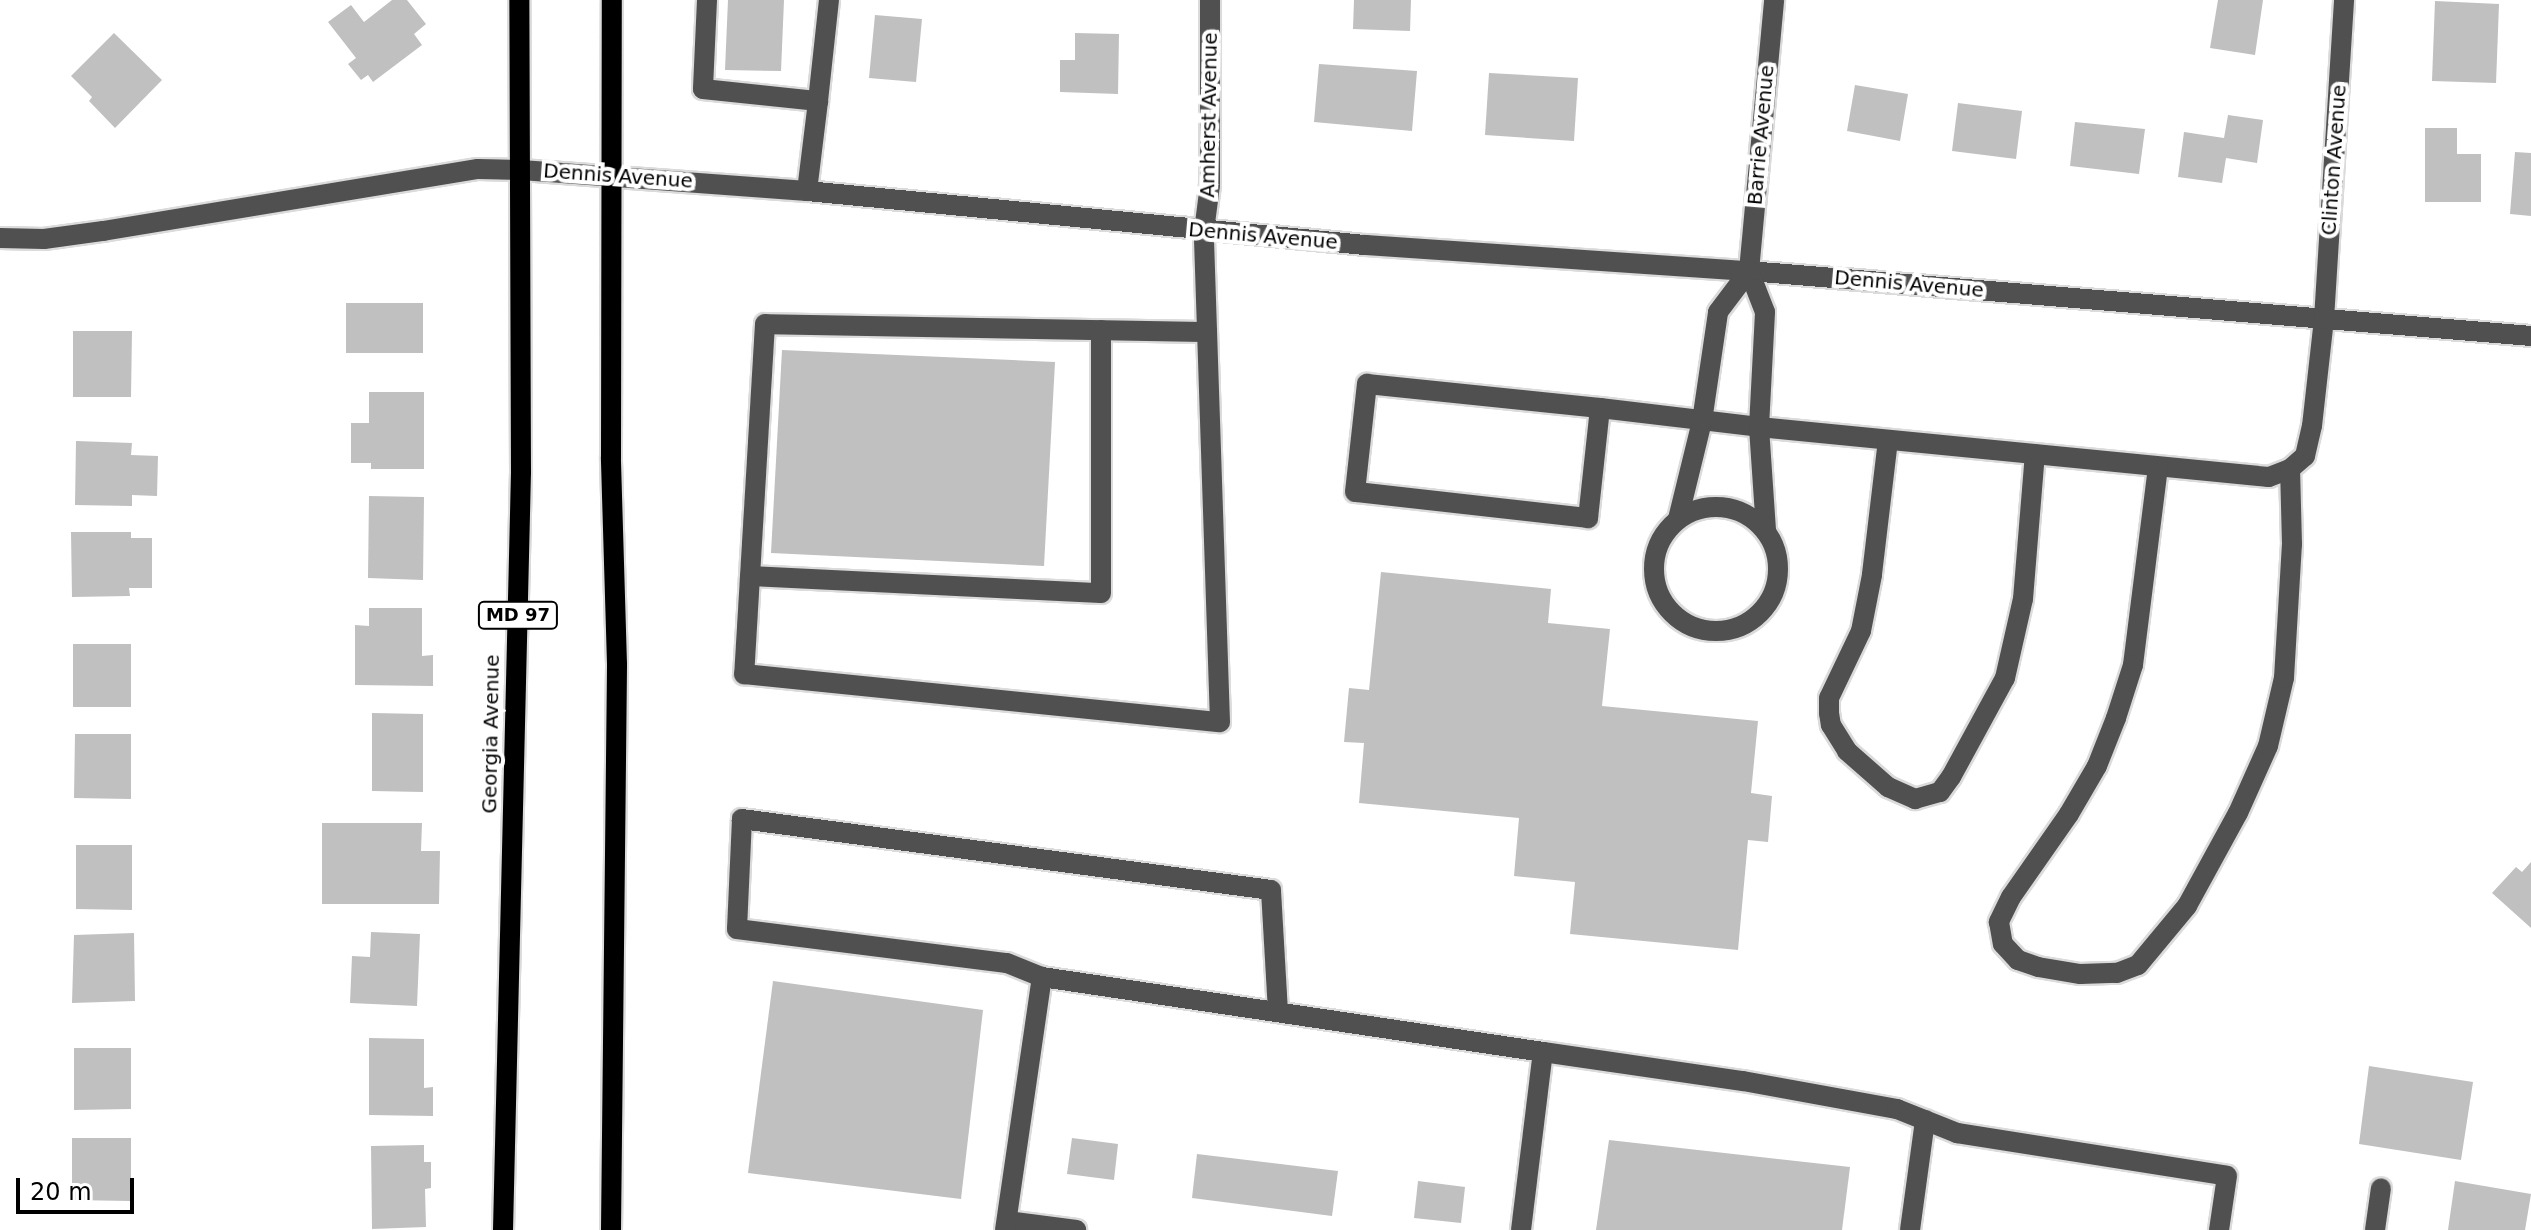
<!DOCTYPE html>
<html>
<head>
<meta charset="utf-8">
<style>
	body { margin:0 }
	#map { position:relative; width:2531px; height:1230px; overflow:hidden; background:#fff; font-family:"DejaVu Sans",sans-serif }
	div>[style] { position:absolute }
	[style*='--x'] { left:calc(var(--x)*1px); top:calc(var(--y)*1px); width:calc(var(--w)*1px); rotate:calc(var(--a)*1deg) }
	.building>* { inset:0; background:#c0c0c0 }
	.roads { filter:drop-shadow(2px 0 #dbdbdb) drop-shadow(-2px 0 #dbdbdb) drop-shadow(0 2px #dbdbdb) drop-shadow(0 -2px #dbdbdb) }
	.minor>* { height:20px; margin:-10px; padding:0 10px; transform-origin:10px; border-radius:10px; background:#505050 }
	.minor>.ring { margin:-10px; padding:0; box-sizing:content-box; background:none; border:20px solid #505050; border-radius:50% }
	.major>* { height:20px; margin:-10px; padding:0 10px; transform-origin:10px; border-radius:10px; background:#000 }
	span { translate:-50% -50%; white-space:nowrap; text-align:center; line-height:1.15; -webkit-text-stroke:8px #fff; paint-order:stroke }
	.shield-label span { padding:2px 6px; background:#fff; border:2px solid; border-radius:6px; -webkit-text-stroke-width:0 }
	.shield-label { font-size:18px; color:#000; font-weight:700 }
	.street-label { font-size:20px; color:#000 }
	.scale { position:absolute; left:16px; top:1178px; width:118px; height:36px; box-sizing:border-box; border:4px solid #000; border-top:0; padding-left:10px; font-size:24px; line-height:28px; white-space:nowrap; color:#000; -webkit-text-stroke:6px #fff; paint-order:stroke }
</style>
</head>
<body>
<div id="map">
	<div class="building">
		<i style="clip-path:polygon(392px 0,407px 0,426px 24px,414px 34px,422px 45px,373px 82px,368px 75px,361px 80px,348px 64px,356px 58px,328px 22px,351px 5px,364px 22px)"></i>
		<i style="clip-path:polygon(728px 0,784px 0,781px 71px,725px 70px)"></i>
		<i style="clip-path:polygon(1354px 0,1411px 0,1410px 31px,1353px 29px)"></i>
		<i style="clip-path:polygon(2218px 0,2263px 0,2255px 55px,2210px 48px)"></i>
		<i style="clip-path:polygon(2435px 1px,2499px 4px,2496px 83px,2432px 81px)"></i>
		<i style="clip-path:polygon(875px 15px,922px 19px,916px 82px,869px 78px)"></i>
		<i style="clip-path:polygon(114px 33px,162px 80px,115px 128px,89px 101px,92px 97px,71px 76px)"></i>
		<i style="clip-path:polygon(1075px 33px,1119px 34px,1118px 94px,1060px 92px,1060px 60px,1075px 60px)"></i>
		<i style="clip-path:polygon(1319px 64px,1417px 71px,1412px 131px,1314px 122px)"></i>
		<i style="clip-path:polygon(1489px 73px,1578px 78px,1574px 141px,1485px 135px)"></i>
		<i style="clip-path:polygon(1855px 85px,1908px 94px,1900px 141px,1847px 131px)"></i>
		<i style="clip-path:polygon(1958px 103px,2022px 111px,2016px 159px,1952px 151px)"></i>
		<i style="clip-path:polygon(2228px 115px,2263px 120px,2257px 163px,2226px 158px,2222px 183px,2178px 177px,2184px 132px,2224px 138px)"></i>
		<i style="clip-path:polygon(2075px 122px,2145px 129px,2139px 174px,2070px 166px)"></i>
		<i style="clip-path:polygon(2425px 128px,2457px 128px,2457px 154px,2481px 154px,2481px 202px,2425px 202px)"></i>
		<i style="clip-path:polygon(2515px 152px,2531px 153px,2531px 216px,2510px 214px)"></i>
		<i style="clip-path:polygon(346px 303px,423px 303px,423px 353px,346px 353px)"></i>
		<i style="clip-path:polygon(73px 331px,132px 331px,131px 397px,73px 397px)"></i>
		<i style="clip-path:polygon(782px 350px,1055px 362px,1044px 566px,771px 553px)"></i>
		<i style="clip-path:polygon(369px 392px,424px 392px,424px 469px,371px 469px,371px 463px,351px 463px,351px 423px,369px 423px)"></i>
		<i style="clip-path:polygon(76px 441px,132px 443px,131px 455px,158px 456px,157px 496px,132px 495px,132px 506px,75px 505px)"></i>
		<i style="clip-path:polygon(369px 496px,424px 497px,423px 580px,368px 578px)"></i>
		<i style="clip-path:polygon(71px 532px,131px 532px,131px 538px,152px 538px,152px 588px,129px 588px,130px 596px,72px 597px)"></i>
		<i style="clip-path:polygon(1381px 572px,1551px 589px,1548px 623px,1610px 629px,1602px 706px,1758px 721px,1751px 793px,1772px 796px,1768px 842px,1748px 840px,1738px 950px,1570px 934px,1575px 882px,1514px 876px,1519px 818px,1359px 803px,1364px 743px,1344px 742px,1349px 688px,1369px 690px)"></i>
		<i style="clip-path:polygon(369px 608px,422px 608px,422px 656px,433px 655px,433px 686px,355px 685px,355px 625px,369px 626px)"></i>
		<i style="clip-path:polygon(73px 644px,131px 644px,131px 707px,73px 707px)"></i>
		<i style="clip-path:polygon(372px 713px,423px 714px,423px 792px,372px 791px)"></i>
		<i style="clip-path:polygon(75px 734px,131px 734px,131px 799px,74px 798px)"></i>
		<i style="clip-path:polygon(322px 823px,422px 823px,421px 851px,440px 851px,439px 904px,322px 904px)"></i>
		<i style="clip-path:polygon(76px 845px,132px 845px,132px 910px,76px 909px)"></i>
		<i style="clip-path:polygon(2531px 862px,2531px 928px,2492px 893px,2516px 867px,2522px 872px)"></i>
		<i style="clip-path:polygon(371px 932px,420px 934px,417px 1006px,350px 1003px,352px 956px,370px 957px)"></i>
		<i style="clip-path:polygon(134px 933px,135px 1001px,72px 1003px,74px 935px)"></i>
		<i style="clip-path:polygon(773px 981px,983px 1010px,961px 1199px,748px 1173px)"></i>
		<i style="clip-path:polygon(369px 1038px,424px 1039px,424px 1088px,433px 1087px,433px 1116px,369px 1115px)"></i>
		<i style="clip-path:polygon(74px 1048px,131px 1048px,131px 1109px,74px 1110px)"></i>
		<i style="clip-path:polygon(2369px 1066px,2473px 1082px,2461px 1160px,2359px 1144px)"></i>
		<i style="clip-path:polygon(72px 1138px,131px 1138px,131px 1201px,72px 1200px)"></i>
		<i style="clip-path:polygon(1072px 1138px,1118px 1144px,1114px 1180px,1067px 1174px)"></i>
		<i style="clip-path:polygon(1609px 1140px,1850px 1167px,1842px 1230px,1596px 1230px)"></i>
		<i style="clip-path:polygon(424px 1145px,424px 1162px,431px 1162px,431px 1188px,425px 1189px,426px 1227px,372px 1229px,371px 1146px)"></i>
		<i style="clip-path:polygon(1197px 1154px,1338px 1171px,1332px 1216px,1192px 1198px)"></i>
		<i style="clip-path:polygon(1418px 1181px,1465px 1187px,1461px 1223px,1414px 1218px)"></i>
		<i style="clip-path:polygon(2455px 1181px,2531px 1194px,2525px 1230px,2448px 1230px)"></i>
	</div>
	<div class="roads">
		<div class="minor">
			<i style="--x:707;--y:0;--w:89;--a:92.6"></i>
			<i style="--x:703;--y:89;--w:116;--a:6"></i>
			<i style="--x:818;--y:101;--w:102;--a:-83.8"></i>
			<i style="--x:807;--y:191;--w:91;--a:-83"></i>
			<i style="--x:0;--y:238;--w:44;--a:1.3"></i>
			<i style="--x:44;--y:239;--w:60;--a:-7.7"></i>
			<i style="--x:103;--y:231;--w:380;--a:-9.4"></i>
			<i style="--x:478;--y:169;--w:43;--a:1.3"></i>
			<i style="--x:521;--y:170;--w:287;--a:4.2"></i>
			<i style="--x:807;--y:191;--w:561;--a:5.53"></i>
			<i style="--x:1365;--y:245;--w:385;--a:3.9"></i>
			<i style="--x:1749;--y:271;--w:785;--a:4.75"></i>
			<i style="--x:1207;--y:332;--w:442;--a:-179"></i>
			<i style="--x:765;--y:324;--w:351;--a:93.4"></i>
			<i style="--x:744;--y:674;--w:478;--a:5.8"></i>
			<i style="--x:1220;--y:722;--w:491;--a:-91.9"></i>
			<i style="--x:1204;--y:231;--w:46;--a:-82.6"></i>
			<i style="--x:1210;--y:185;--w:185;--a:-90"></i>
			<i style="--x:1600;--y:408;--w:111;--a:96.2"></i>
			<i style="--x:1588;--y:518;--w:234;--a:-173.6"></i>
			<i style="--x:1355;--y:492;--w:109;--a:-83.7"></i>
			<i style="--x:1367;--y:384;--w:234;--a:5.9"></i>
			<i style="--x:1600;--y:408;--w:160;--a:6.8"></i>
			<i style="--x:1759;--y:427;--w:512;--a:5.6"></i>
			<i style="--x:2269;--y:477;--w:22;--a:-21"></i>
			<i style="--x:2290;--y:469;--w:20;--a:-41"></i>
			<i style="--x:2305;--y:456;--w:31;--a:-77"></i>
			<i style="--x:2312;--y:426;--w:108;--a:-83.6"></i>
			<i style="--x:2324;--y:319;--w:320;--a:-86.4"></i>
			<i style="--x:1888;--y:440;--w:136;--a:96.8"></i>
			<i style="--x:1872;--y:575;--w:57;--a:101.1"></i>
			<i style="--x:1861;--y:631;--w:74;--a:115.5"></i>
			<i style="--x:1829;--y:698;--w:15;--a:90"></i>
			<i style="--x:1829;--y:713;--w:12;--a:81"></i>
			<i style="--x:1831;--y:725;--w:31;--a:58"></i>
			<i style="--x:1847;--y:751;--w:55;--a:41.3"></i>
			<i style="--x:1888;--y:787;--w:30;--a:24"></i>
			<i style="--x:1915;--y:799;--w:26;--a:-16"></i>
			<i style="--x:1940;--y:792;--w:19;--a:-54"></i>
			<i style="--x:1951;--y:777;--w:113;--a:-61.4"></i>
			<i style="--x:2005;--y:678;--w:81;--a:-77.2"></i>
			<i style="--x:2023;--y:599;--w:145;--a:-85.3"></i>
			<i style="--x:2158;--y:467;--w:200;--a:97.2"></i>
			<i style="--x:2133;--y:665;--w:56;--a:107.8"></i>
			<i style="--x:2116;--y:718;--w:52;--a:111.6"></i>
			<i style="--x:2097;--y:766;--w:56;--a:120.3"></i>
			<i style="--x:2069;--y:814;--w:101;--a:124.9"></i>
			<i style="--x:2011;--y:897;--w:28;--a:116"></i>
			<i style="--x:1999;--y:922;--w:22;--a:80"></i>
			<i style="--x:2003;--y:944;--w:22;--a:47"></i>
			<i style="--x:2018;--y:960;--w:21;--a:19"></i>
			<i style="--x:2038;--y:967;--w:43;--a:9.5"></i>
			<i style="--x:2080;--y:974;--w:37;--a:-2"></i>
			<i style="--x:2117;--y:973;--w:22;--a:-21"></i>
			<i style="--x:2138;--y:965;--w:77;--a:-50.3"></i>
			<i style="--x:2187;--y:906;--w:106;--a:-61.3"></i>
			<i style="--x:2238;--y:813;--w:73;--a:-65.9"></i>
			<i style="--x:2268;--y:746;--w:70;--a:-76.8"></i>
			<i style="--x:2284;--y:678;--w:134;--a:-86.6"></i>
			<i style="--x:2292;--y:544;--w:75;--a:-91.5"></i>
			<i class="ring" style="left:1654px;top:507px;width:104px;height:104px"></i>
			<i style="--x:1678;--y:519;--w:101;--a:-76.2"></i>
			<i style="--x:1702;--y:421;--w:110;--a:-81.6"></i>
			<i style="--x:1718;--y:312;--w:51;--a:-52.9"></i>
			<i style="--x:1766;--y:530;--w:103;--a:-93.9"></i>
			<i style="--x:1759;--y:427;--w:115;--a:-87"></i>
			<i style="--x:1765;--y:312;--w:44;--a:-111.3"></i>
			<i style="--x:1749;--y:271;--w:272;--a:-84.7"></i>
			<i style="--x:750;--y:576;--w:351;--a:2.8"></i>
			<i style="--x:1101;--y:593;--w:263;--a:-90"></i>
			<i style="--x:1278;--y:1012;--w:122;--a:-93.3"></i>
			<i style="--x:1271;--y:890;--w:534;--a:-172.36"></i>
			<i style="--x:742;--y:819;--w:110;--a:92.6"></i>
			<i style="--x:737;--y:929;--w:272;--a:7.2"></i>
			<i style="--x:1007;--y:963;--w:38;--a:22"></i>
			<i style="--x:1042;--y:977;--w:507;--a:8.51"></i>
			<i style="--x:1543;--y:1052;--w:202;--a:8.3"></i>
			<i style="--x:1743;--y:1081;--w:157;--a:10.3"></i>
			<i style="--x:1897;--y:1109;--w:65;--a:21.8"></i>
			<i style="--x:1957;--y:1133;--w:273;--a:9"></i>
			<i style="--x:2227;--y:1176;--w:55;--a:98.4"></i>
			<i style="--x:1007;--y:1221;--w:70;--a:7.4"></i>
			<i style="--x:1005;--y:1230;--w:256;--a:-81.7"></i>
			<i style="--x:1521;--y:1230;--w:179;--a:-83"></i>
			<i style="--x:1910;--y:1230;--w:111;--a:-82.2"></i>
			<i style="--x:2375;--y:1230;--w:42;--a:-81.9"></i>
		</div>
		<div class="major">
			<i style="--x:503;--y:1230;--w:758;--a:-88.64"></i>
			<i style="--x:521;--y:472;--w:472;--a:-90.2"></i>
			<i style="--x:611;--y:1230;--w:566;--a:-89.39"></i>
			<i style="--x:617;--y:664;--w:207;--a:-91.7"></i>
			<i style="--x:611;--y:457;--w:457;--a:-89.9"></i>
		</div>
	</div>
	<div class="shield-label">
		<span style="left:518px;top:615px">MD 97</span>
	</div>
	<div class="street-label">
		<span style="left:1209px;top:115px;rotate:-89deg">Amherst Avenue</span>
		<span style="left:1761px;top:135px;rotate:-85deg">Barrie Avenue</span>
		<span style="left:2334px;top:160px;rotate:-86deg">Clinton Avenue</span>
		<span style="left:618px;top:176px;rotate:4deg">Dennis Avenue</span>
		<span style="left:1263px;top:236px;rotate:5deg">Dennis Avenue</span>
		<span style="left:1909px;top:284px;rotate:5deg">Dennis Avenue</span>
		<span style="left:491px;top:734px;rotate:-89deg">Georgia Avenue</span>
	</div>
	<div class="scale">20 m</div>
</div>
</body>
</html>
